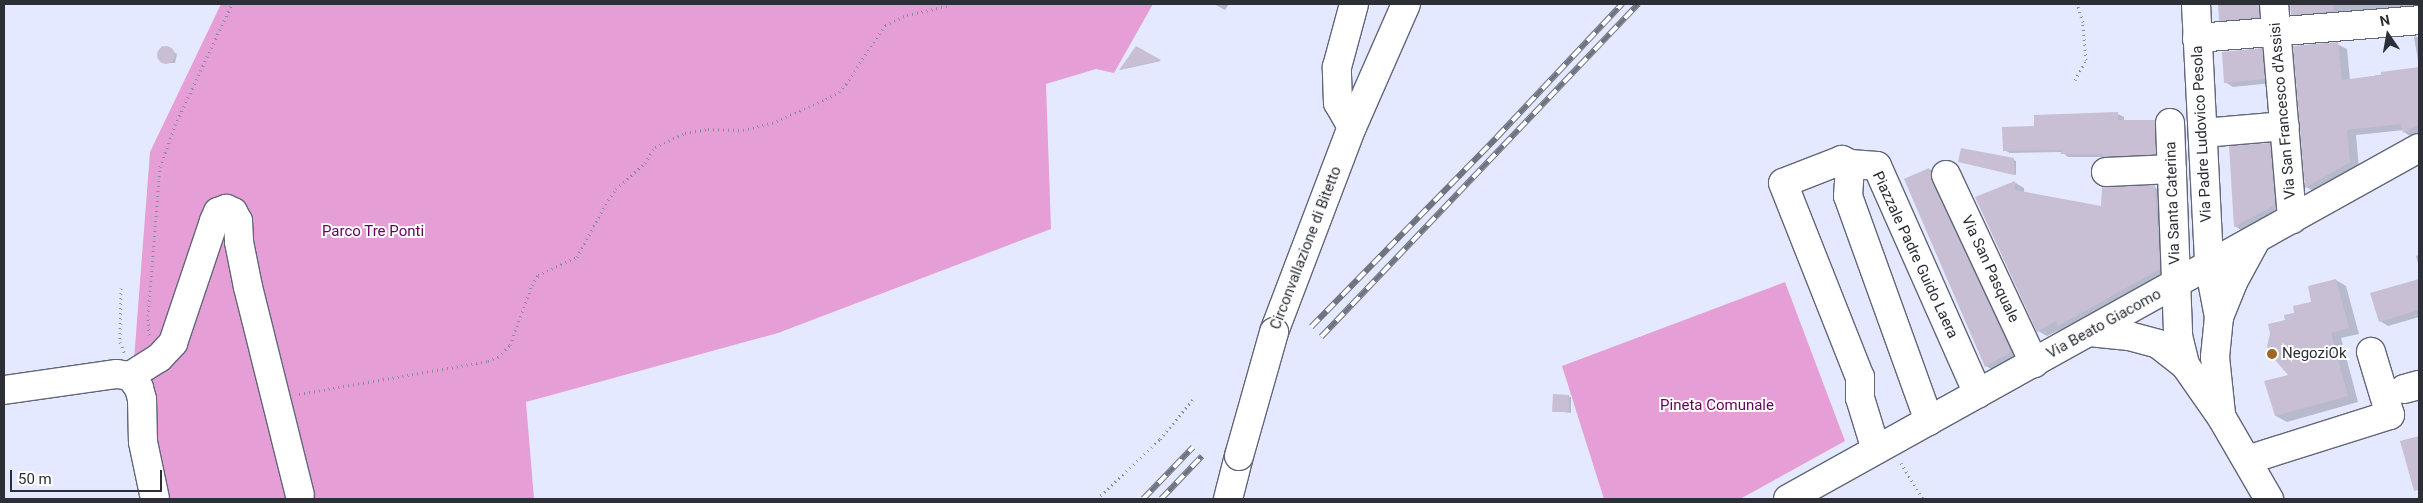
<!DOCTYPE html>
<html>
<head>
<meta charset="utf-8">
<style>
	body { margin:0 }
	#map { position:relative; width:2423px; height:503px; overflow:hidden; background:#e4e9ff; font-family:Roboto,sans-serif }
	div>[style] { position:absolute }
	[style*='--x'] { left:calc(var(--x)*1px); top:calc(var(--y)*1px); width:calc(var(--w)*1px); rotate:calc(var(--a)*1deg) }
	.green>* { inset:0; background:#e59fd6 }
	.shadow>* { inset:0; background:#0003 }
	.building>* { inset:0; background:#c8bfd4 }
	.round { border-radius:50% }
	.path>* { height:3px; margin-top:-1.5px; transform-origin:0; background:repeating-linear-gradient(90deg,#898c9b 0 1px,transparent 0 5px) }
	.roads { filter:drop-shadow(1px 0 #626679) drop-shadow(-1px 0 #626679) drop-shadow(0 1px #626679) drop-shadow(0 -1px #626679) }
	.minor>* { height:28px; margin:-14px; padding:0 14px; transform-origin:14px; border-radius:14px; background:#fff }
	.major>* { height:28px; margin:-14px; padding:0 14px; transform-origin:14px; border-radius:14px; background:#fff }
	.rail>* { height:5.5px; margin-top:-2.75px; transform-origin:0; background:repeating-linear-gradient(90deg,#fff 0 11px,#707380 0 22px); box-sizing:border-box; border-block:1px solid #707380 }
	.bridges { filter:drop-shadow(1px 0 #626679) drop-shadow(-1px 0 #626679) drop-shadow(0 1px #626679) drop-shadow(0 -1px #626679) }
	.major-bridge>* { height:28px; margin:-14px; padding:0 14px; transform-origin:14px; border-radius:14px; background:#fff }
	.dots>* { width:14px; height:14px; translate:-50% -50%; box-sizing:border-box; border:2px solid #fff; border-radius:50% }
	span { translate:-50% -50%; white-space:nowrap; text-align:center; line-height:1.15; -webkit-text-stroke:4px #fff; paint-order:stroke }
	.street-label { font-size:15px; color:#2d2f37 }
	.park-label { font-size:15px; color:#65015a }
	.poi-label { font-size:15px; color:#2d2f37 }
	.left { translate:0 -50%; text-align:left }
	.frame { position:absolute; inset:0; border:5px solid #2d2f37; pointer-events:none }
	.north { position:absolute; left:2363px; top:10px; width:50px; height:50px; -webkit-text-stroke:4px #fff; paint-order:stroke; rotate:348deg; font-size:14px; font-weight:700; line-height:20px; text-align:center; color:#2d2f37 }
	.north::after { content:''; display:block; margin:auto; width:18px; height:22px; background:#2d2f37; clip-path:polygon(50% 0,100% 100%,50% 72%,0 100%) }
	.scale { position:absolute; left:10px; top:470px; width:152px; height:22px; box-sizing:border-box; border:2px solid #2d2f37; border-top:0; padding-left:6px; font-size:15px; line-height:18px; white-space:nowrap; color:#2d2f37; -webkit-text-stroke:4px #fff; paint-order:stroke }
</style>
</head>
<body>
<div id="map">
	<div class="green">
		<i style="clip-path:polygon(221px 4px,1153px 4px,1114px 73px,1096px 69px,1046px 84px,1051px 229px,778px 333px,526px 402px,534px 499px,163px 499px,134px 360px,150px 152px)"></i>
		<i style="clip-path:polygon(1785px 282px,1845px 441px,1740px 499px,1604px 499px,1562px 366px)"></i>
	</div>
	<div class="shadow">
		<i style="clip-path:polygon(1214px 4px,1229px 4px,1225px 10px)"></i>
		<i style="clip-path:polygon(2219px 4px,2269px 4px,2269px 22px,2230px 25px,2220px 20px)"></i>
		<i style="clip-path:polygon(2290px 4px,2419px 4px,2419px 8px,2301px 20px,2292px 14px)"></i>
		<i style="clip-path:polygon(2414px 37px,2419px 37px,2419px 66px)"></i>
		<i style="clip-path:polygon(2337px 44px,2347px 49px,2350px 80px,2419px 68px,2419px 135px,2413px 138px,2404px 132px,2404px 130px,2356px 135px,2359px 168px,2316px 192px,2306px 187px)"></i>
		<i style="clip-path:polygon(162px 46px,177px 54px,175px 63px,162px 63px,158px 52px)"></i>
		<i style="clip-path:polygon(1136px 47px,1161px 61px,1120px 70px)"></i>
		<i style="clip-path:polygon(2262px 50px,2270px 54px,2272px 83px,2233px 87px,2225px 82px)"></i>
		<i style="clip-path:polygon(2118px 114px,2124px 117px,2124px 122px,2155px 121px,2161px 124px,2161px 157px,2110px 160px,2104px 157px,2068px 157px,2062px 152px,2010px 153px,2004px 150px,2035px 127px)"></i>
		<i style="clip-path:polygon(2270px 144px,2277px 149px,2282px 209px,2242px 231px,2235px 226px)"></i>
		<i style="clip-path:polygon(2014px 160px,2016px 161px,2016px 175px,1962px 162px)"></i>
		<i style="clip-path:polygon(1929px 169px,1936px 173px,2018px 356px,1993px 370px,1986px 366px,1905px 179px)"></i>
		<i style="clip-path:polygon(2014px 182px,2024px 188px,2024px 193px,2102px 207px,2154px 187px,2164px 192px,2169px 274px,2069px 331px,2064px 328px,2047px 336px,2038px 331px,1976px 198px)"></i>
		<i style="clip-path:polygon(2419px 255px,2419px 267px,2416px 256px)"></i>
		<i style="clip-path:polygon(2336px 280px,2346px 286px,2359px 334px,2341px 338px,2358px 402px,2287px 422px,2276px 416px,2290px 375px,2287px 321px,2313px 303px)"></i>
		<i style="clip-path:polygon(2419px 280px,2419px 317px,2388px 326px,2380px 321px,2371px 294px)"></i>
		<i style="clip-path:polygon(1554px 396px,1571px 397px,1571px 413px,1554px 411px)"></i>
	</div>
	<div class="building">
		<i style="clip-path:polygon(2218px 4px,2259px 4px,2259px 17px,2219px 21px)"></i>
		<i style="clip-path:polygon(2290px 4px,2333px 4px,2334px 11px,2291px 15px)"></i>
		<i style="clip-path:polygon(2338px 42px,2342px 80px,2381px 75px,2381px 72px,2419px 67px,2419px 124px,2403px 133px,2401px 124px,2347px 130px,2350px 162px,2305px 188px,2293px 46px)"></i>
		<i class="round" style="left:157px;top:46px;width:18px;height:18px"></i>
		<i style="clip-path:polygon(1136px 46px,1161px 60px,1119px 70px)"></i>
		<i style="clip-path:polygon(2262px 48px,2265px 79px,2224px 83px,2222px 52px)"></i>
		<i style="clip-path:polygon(2118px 112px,2118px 120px,2155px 120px,2156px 154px,2103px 157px,2103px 154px,2061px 154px,2061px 150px,2003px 151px,2002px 127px,2034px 126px,2034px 115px)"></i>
		<i style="clip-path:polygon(2270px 143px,2275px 205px,2234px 227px,2229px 146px)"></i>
		<i style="clip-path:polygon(1961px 148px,2014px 158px,2014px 175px,1958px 162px)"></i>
		<i style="clip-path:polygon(1929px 168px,1932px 182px,2011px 352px,1985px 367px,1904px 179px)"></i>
		<i style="clip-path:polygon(2015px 181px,2015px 190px,2101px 206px,2102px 187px,2155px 185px,2160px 269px,2058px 326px,2056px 321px,2037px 332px,1975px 197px)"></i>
		<i style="clip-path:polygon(2336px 279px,2349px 328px,2331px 333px,2348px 396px,2275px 416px,2264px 381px,2288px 375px,2270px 354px,2267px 346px,2270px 334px,2268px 324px,2285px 320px,2284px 315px,2294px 313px,2293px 306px,2311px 302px,2308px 286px)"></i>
		<i style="clip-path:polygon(2419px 279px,2419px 310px,2379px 322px,2370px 293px)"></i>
		<i style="clip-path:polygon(1553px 394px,1569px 395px,1569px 412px,1552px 412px)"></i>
		<i style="clip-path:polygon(2419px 436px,2419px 490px,2414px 491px,2400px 441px)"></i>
	</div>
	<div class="path">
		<i style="--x:2075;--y:80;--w:23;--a:-61"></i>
		<i style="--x:2086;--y:60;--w:38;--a:-95"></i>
		<i style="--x:2083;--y:22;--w:19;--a:-108"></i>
		<i style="--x:121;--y:288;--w:54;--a:91.1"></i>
		<i style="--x:120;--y:342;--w:11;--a:68"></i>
		<i style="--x:149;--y:335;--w:19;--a:-93"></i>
		<i style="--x:148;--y:316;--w:149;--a:-85.4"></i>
		<i style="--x:160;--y:167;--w:45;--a:-70.3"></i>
		<i style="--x:175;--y:125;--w:134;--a:-64.8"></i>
		<i style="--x:299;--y:394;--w:192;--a:-9.9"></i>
		<i style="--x:488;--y:361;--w:11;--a:-22"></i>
		<i style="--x:498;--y:357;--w:17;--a:-45"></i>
		<i style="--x:510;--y:345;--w:64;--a:-69.9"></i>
		<i style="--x:532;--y:285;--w:12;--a:-59"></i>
		<i style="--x:538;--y:275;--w:43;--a:-24.8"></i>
		<i style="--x:577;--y:257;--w:65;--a:-61.5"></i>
		<i style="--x:608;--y:200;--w:14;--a:-54"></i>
		<i style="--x:616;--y:189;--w:39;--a:-42"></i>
		<i style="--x:645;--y:163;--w:19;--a:-58"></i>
		<i style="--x:655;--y:147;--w:33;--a:-25"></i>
		<i style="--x:685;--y:133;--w:23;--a:-10"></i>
		<i style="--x:708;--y:129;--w:35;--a:2"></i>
		<i style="--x:743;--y:130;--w:30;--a:-14"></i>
		<i style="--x:772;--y:123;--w:59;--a:-24"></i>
		<i style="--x:826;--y:99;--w:15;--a:-28"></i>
		<i style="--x:839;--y:92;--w:11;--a:-49"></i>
		<i style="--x:846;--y:84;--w:71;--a:-56.5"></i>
		<i style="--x:885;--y:25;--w:24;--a:-24"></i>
		<i style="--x:907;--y:15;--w:41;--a:-12.7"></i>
		<i style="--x:1901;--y:463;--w:42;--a:58.6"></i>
		<i style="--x:1097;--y:499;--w:87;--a:-43.6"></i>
		<i style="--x:1160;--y:439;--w:53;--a:-50.3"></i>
	</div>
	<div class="roads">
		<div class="minor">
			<i style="--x:2196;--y:4;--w:261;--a:87.1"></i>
			<i style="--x:2209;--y:265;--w:53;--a:79.1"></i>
			<i style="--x:2274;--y:4;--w:216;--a:85.2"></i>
			<i style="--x:2197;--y:38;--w:223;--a:-4.6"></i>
			<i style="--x:2170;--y:123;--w:213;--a:87.8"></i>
			<i style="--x:2178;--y:336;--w:30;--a:76"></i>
			<i style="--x:2185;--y:365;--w:65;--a:55.1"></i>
			<i style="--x:2222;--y:418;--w:94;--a:59.9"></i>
			<i style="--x:1352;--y:127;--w:28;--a:-120"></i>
			<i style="--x:1338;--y:103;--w:36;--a:-92"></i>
			<i style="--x:1337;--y:67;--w:65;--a:-74.9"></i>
			<i style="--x:2203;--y:133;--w:82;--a:-4.9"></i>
			<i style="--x:1850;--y:164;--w:9;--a:-153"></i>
			<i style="--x:1842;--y:160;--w:63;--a:158.7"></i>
			<i style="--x:1783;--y:183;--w:209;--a:68.4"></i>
			<i style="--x:1860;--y:377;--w:21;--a:90"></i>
			<i style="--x:1860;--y:398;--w:54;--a:72.9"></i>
			<i style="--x:2106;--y:172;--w:66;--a:-2.6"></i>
			<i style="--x:1946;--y:175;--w:208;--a:64.9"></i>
			<i style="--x:2089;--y:332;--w:40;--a:5.7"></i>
			<i style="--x:2129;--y:336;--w:30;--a:15"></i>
			<i style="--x:2158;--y:344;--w:34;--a:38"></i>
			<i style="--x:130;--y:376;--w:34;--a:-32"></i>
			<i style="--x:159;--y:358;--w:21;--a:-47"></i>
			<i style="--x:173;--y:343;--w:129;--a:-71.4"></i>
			<i style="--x:214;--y:221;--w:10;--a:-66"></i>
			<i style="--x:218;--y:212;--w:9;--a:-21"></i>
			<i style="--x:226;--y:209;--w:8;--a:23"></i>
			<i style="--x:233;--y:212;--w:10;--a:61"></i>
			<i style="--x:238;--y:221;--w:21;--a:87"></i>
			<i style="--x:239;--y:242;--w:46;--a:78.7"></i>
			<i style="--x:248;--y:287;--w:214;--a:76"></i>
			<i style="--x:2404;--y:389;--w:16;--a:-15"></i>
			<i style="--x:4;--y:390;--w:114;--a:-8.1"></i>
			<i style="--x:117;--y:374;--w:13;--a:9"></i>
			<i style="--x:130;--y:376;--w:15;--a:53"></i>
			<i style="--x:139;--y:388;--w:11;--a:75"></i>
			<i style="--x:142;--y:399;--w:43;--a:88.7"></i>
			<i style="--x:143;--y:442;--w:58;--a:78.1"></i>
			<i style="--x:2221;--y:414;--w:57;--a:-96"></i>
			<i style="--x:2215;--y:357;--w:40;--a:-84.3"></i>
			<i style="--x:2219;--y:317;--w:38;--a:-68"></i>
			<i style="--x:2233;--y:282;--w:50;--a:-61.4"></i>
			<i style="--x:1929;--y:421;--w:239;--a:-109.8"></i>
			<i style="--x:1848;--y:196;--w:32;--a:-86"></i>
			<i style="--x:1850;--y:164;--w:27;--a:4"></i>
			<i style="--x:1877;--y:166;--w:249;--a:66.1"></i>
			<i style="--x:2247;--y:460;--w:150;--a:-17.5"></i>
			<i style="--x:2390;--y:415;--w:66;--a:-106.8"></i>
			<i style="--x:1788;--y:499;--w:722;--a:-29.09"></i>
		</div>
		<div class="major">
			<i style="--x:1274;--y:332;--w:219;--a:-69.2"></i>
			<i style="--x:1352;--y:127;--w:134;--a:-66.3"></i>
			<i style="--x:1228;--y:499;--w:44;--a:-75.7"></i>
		</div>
	</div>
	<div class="rail">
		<i style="--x:1311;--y:327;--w:266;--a:-45.6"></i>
		<i style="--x:1497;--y:137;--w:183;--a:-46.8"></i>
		<i style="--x:1321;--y:337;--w:460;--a:-46.4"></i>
		<i style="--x:1143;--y:499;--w:72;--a:-46.1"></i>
		<i style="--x:1161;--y:499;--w:59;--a:-46.4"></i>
	</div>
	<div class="bridges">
		<div class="major-bridge">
			<i style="--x:1239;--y:456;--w:129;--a:-74.2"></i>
		</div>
	</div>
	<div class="dots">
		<i style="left:2272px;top:354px;background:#a06625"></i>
	</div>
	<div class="street-label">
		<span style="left:2283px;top:111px;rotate:-95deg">Via San Francesco d'Assisi</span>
		<span style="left:2202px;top:134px;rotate:-93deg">Via Padre Ludovico Pesola</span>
		<span style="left:2173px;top:203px;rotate:-92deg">Via Santa Caterina</span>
		<span style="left:1306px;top:248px;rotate:-69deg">Circonvallazione di Bitetto</span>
		<span style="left:1915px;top:255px;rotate:65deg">Piazzale Padre Guido Laera</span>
		<span style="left:1990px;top:269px;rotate:65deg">Via San Pasquale</span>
		<span style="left:2104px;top:324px;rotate:-29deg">Via Beato Giacomo</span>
	</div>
	<div class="park-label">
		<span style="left:373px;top:232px">Parco Tre Ponti</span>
		<span style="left:1717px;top:406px">Pineta Comunale</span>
	</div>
	<div class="poi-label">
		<span class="left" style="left:2282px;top:354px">NegoziOk</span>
	</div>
	<div class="frame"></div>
	<div class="north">N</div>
	<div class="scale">50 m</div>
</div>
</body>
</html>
